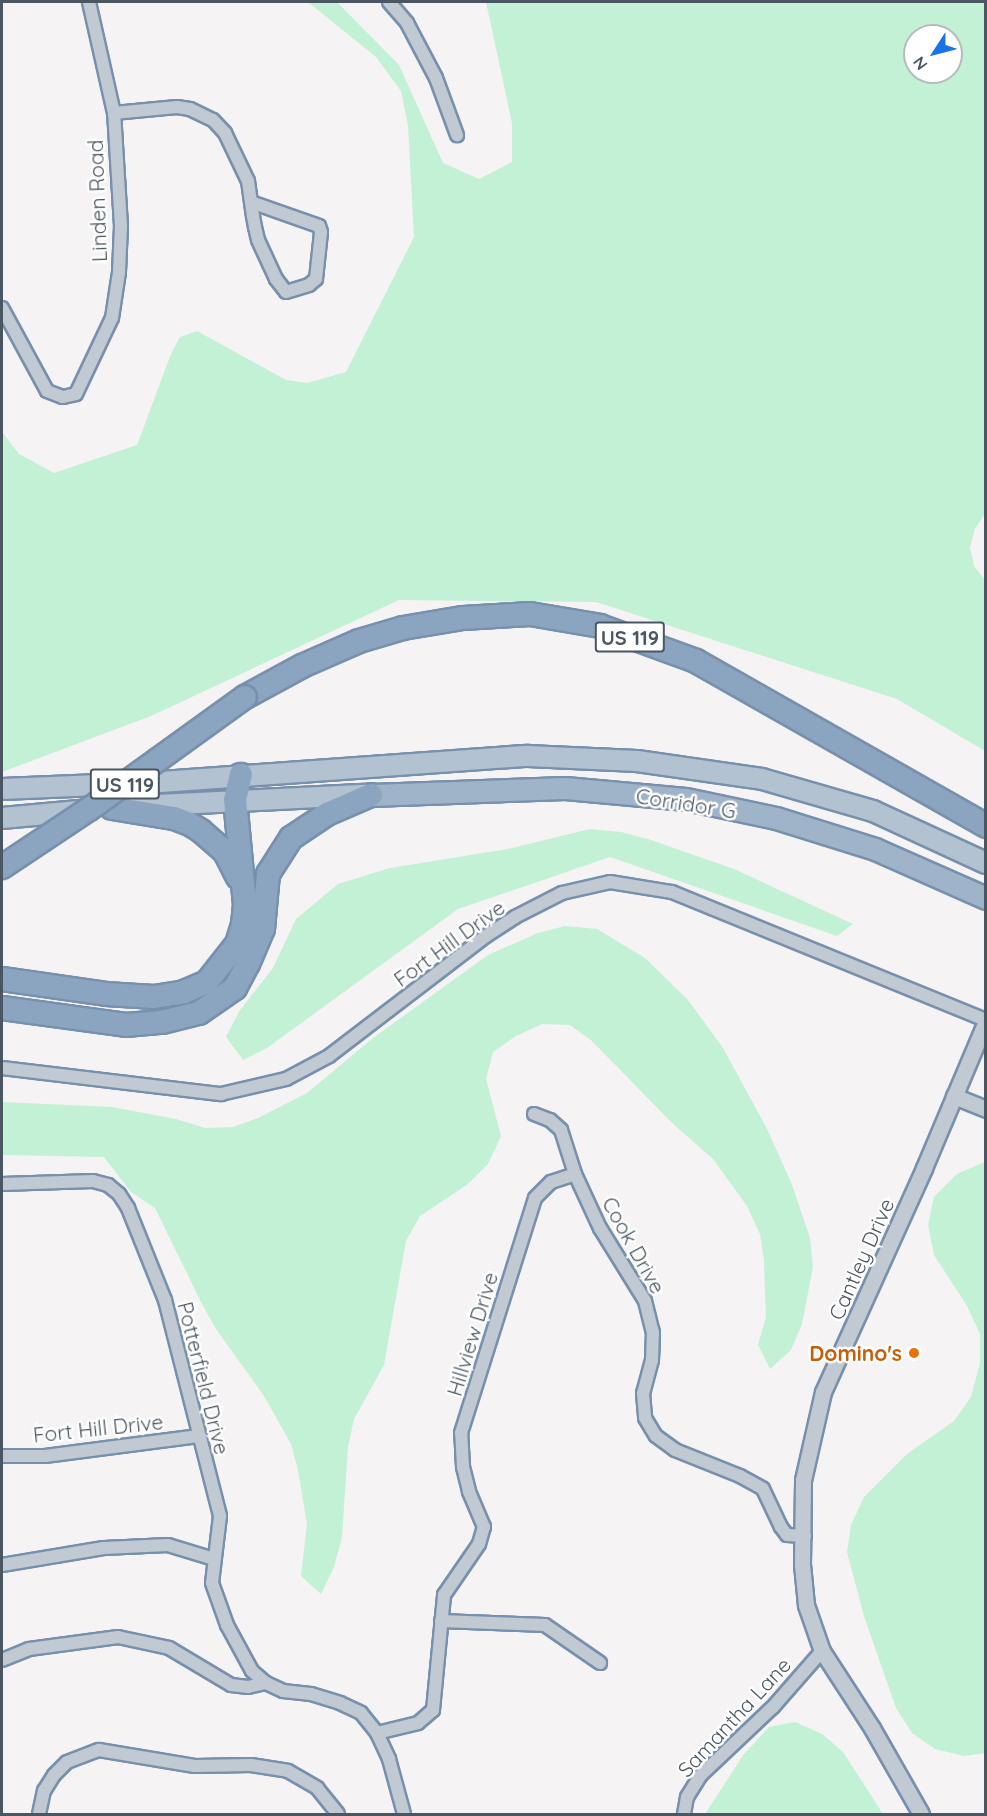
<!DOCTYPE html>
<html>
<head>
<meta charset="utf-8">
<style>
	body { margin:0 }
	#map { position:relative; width:987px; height:1816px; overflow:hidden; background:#f5f3f3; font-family:Quicksand,sans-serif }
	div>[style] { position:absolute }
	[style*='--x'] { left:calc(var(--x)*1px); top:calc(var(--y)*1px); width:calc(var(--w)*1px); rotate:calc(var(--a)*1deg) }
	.green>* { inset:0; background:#c3f1d5 }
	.roads { filter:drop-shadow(2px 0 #7690ad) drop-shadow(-2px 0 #7690ad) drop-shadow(0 2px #7690ad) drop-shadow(0 -2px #7690ad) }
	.minor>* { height:12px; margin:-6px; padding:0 6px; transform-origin:6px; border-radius:6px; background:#c1cad2 }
	.tertiary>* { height:15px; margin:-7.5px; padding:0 7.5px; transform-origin:7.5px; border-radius:7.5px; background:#c1cad2 }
	.primary>* { height:20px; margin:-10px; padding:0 10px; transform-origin:10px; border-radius:10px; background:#b3c2d1 }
	.trunk>* { height:21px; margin:-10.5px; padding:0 10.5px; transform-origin:10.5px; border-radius:10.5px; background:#9fb4c9 }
	.motorway>* { height:22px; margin:-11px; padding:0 11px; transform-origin:11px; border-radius:11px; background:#8ba5c1 }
	.bridges { filter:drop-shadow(2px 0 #7690ad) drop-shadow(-2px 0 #7690ad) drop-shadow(0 2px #7690ad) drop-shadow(0 -2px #7690ad) }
	.motorway-bridge>* { height:22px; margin:-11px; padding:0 11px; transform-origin:11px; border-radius:11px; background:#8ba5c1 }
	.dots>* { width:16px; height:16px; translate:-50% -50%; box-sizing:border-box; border:3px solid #fff; border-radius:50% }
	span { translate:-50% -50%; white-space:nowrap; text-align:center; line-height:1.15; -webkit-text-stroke:5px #fff; paint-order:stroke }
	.shield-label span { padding:2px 4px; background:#fff; border:2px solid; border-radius:4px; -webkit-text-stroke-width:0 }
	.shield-label { font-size:20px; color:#4a5661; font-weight:700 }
	.street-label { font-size:21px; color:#4a5661 }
	.food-label { font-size:21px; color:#c56008; font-weight:700 }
	.right { translate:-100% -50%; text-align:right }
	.frame { position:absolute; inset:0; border:3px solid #4a5661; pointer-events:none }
	.north { position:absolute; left:903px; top:24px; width:60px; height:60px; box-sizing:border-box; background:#fff; border:2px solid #b7bbc0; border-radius:50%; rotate:234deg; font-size:16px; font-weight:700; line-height:24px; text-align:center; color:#4a5661 }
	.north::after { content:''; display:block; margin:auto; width:21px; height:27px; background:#1a73e8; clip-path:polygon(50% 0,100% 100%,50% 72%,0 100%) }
</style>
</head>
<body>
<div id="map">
	<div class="green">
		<i style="clip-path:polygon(evenodd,308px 2px,337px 2px,399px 65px,443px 163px,479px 179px,512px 162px,512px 123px,486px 2px,985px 2px,986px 512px,975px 529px,970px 547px,974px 566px,985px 580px,985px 751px,897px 699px,596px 602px,399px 600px,151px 716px,2px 772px,2px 432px,19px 454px,54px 473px,137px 445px,171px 354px,180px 337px,197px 331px,286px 380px,307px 383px,346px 372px,414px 237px,408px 125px,401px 91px,376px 57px,308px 2px,915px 36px,951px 36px,951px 72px,915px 72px,915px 36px)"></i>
		<i style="clip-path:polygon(590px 829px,621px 832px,648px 839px,734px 869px,853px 924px,837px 936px,610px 857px,458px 909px,267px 1048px,243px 1060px,226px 1037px,240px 1010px,273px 968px,296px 919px,338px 884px,390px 868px,508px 849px)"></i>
		<i style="clip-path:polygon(565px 926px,597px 929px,645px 958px,688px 1000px,723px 1048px,766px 1127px,791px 1182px,810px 1238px,813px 1267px,802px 1324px,791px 1350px,770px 1369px,758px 1345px,766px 1317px,764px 1260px,760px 1234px,747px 1206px,713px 1159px,671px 1122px,592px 1041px,570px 1025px,542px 1024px,516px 1036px,493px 1052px,486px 1079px,501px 1136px,488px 1164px,468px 1184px,420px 1216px,406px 1241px,384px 1365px,354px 1419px,348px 1447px,342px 1537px,334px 1567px,321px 1594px,301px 1576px,307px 1524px,298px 1470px,291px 1444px,264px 1396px,216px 1329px,202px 1304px,155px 1208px,131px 1192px,104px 1157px,2px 1155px,2px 1102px,112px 1107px,176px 1119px,205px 1128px,233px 1127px,258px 1118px,307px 1093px,373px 1038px,488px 955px,538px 933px)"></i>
		<i style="clip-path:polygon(985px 1162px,986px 1753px,964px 1756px,935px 1749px,912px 1733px,896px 1708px,864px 1616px,847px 1552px,851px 1525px,864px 1497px,907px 1454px,954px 1421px,971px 1397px,980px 1363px,980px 1334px,967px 1306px,934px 1255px,928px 1225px,934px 1197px,957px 1174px)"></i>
		<i style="clip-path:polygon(795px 1722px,822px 1734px,843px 1752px,883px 1814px,705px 1814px,744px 1754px,769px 1727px)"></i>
	</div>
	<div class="roads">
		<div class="minor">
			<i style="--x:389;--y:2;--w:28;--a:49"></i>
			<i style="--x:407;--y:23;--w:62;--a:62.2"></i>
			<i style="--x:436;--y:78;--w:61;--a:69.8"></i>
			<i style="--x:114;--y:113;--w:63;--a:-5.4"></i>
			<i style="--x:177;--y:107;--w:13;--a:9"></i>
			<i style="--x:190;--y:109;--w:25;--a:26"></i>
			<i style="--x:213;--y:120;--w:18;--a:47"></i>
			<i style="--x:225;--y:133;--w:53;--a:64.4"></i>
			<i style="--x:248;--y:181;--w:35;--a:82"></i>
			<i style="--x:253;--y:216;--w:11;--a:80"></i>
			<i style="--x:255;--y:227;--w:13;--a:77"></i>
			<i style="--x:258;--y:240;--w:43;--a:65.2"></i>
			<i style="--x:276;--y:279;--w:16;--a:52"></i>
			<i style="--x:286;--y:292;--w:24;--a:-17"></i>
			<i style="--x:309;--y:285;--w:9;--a:-41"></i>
			<i style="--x:316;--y:279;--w:47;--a:-83.9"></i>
			<i style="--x:321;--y:232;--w:6;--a:-108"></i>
			<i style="--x:319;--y:226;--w:72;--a:-160.6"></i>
			<i style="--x:2;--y:308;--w:94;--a:61.5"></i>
			<i style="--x:47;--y:391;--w:17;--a:21"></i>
			<i style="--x:63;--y:397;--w:13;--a:-13"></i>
			<i style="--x:76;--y:394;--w:84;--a:-64.7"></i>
			<i style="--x:112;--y:318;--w:47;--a:-81.3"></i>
			<i style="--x:119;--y:272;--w:46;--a:-87.5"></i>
			<i style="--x:121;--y:226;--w:113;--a:-93.5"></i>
			<i style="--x:114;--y:113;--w:114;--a:-102.7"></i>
			<i style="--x:2;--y:1068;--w:221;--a:6.8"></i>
			<i style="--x:221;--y:1094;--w:67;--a:-13"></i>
			<i style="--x:286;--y:1079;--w:49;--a:-28.1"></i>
			<i style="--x:329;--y:1056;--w:198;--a:-37.4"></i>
			<i style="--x:486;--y:936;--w:35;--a:-33"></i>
			<i style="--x:515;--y:917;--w:53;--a:-27.1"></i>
			<i style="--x:562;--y:893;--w:49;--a:-12.9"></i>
			<i style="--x:610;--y:882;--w:63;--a:9.2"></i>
			<i style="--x:672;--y:892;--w:339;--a:22.2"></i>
			<i style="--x:534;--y:1114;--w:17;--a:21"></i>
			<i style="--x:550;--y:1120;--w:15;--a:42"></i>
			<i style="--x:561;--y:1130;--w:46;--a:72.3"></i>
			<i style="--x:575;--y:1174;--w:60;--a:65.2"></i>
			<i style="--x:600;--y:1228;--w:86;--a:58.3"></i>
			<i style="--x:645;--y:1301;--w:32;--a:76"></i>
			<i style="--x:653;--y:1332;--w:28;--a:92"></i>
			<i style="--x:652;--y:1360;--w:34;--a:105"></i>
			<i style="--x:643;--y:1393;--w:25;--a:85"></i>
			<i style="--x:645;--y:1418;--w:21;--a:59"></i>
			<i style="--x:656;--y:1436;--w:24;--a:36"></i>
			<i style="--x:675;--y:1450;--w:70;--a:21.8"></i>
			<i style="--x:740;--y:1476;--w:26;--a:29"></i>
			<i style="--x:763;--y:1489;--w:42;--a:64.7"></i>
			<i style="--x:781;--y:1527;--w:10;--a:53"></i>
			<i style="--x:787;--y:1535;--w:18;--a:3"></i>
			<i style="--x:2;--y:1184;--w:91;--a:-1.9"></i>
			<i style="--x:93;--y:1181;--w:16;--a:15"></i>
			<i style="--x:108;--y:1185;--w:14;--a:39"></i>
			<i style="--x:119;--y:1194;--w:17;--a:57"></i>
			<i style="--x:128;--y:1208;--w:99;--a:68.1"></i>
			<i style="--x:165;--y:1300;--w:223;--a:75.7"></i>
			<i style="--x:220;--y:1516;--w:67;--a:96.8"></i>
			<i style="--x:212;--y:1583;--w:45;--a:70.3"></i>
			<i style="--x:227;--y:1625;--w:52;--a:61.5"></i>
			<i style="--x:252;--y:1671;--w:18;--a:41"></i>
			<i style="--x:2;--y:1456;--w:43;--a:0"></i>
			<i style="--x:45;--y:1456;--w:155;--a:-7.4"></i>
			<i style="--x:2;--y:1565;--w:103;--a:-9.5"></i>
			<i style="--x:104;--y:1548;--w:64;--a:-2.7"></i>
			<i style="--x:168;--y:1545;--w:48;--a:16.9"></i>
			<i style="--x:441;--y:1621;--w:104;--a:2.2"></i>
			<i style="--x:545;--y:1625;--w:67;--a:34.6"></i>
			<i style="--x:2;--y:1660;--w:29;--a:-22"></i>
			<i style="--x:29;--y:1649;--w:90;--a:-7.7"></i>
			<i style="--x:118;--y:1637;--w:52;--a:12.2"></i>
			<i style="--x:169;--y:1648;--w:72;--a:30.8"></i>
			<i style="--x:231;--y:1685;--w:17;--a:7"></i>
			<i style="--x:248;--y:1687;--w:18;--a:-13"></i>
			<i style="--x:266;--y:1683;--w:19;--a:25"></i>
			<i style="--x:283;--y:1691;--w:28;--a:6"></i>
			<i style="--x:311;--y:1694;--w:30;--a:17"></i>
			<i style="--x:340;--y:1703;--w:23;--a:25"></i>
			<i style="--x:361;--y:1713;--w:26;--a:51"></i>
			<i style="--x:377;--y:1733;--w:29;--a:65"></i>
			<i style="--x:389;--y:1759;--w:57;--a:74.7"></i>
			<i style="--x:377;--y:1733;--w:42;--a:-13.7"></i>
			<i style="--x:418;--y:1723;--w:20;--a:-41"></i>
			<i style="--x:433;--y:1710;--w:116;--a:-84.5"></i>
			<i style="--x:444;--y:1595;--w:62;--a:-55.5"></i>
			<i style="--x:479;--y:1544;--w:18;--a:-74"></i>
			<i style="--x:484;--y:1527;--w:39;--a:-113"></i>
			<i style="--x:469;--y:1491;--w:25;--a:-104"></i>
			<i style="--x:463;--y:1467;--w:34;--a:-93"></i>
			<i style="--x:461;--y:1433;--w:246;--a:-72.5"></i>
			<i style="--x:535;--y:1198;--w:23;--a:-45"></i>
			<i style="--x:551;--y:1182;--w:25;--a:-18"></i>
			<i style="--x:39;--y:1814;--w:24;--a:-78"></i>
			<i style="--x:44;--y:1791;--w:19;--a:-58"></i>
			<i style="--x:54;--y:1775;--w:18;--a:-45"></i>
			<i style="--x:67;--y:1762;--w:34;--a:-21"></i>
			<i style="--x:99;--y:1750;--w:97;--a:9.5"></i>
			<i style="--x:195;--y:1766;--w:56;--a:-1"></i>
			<i style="--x:251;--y:1765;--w:37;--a:9"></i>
			<i style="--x:288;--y:1771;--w:34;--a:30"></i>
			<i style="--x:317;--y:1788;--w:33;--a:51"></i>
			<i style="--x:684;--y:1814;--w:17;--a:-80"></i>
			<i style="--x:687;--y:1797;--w:26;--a:-58"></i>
			<i style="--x:701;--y:1775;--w:99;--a:-43.4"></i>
			<i style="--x:773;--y:1707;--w:74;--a:-48.8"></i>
		</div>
		<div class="tertiary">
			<i style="--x:954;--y:1096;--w:35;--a:22"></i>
			<i style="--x:921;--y:1814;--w:99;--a:-119.7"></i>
			<i style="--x:872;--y:1728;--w:92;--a:-123"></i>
			<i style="--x:822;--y:1651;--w:49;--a:-109.2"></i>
			<i style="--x:806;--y:1605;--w:41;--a:-95.6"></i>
			<i style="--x:802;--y:1564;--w:84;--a:-89.3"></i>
			<i style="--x:803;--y:1480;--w:90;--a:-77.2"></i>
			<i style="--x:823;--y:1392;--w:246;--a:-65.7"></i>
			<i style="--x:924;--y:1168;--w:160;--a:-67.1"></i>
		</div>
		<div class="primary">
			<i style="--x:2;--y:789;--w:145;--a:-2.4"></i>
			<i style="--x:147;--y:783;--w:382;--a:-4.1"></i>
			<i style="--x:528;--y:756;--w:109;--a:2.6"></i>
			<i style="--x:637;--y:761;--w:126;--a:8.2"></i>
			<i style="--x:762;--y:779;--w:116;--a:16.1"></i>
			<i style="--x:873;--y:811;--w:124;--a:24.7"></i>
			<i style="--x:137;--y:806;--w:228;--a:-2.8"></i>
			<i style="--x:2;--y:818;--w:88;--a:-5.2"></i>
		</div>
		<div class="trunk">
			<i style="--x:371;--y:795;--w:194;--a:-2.1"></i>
			<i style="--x:565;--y:788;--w:121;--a:5.2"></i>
			<i style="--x:686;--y:799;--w:92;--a:11.9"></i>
			<i style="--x:776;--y:818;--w:104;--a:17.4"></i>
			<i style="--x:875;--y:849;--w:121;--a:23.8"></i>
		</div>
		<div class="motorway">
			<i style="--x:245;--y:697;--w:65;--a:-28.5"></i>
			<i style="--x:302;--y:666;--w:62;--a:-23.7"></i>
			<i style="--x:359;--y:641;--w:46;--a:-16.5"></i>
			<i style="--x:403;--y:628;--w:61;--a:-9.5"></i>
			<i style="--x:463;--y:618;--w:67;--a:-3.4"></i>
			<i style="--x:530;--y:614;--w:71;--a:9.7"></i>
			<i style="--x:600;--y:626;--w:102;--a:20"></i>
			<i style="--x:696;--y:661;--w:334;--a:29.6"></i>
			<i style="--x:112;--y:808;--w:63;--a:9.2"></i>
			<i style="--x:174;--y:818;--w:17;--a:21"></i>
			<i style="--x:190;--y:824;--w:13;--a:32"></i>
			<i style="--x:201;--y:831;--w:32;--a:41"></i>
			<i style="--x:225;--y:852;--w:28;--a:63"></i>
			<i style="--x:2;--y:979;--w:105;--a:8.2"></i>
			<i style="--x:106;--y:994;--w:48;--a:3.6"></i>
			<i style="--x:154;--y:997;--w:30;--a:-9"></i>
			<i style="--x:184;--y:992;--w:25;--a:-23"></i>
			<i style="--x:207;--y:982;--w:48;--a:-51.7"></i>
			<i style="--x:237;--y:944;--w:21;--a:-73"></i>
			<i style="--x:243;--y:924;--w:19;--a:-84"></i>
			<i style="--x:245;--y:905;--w:105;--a:-95.4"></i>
			<i style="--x:235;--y:800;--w:26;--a:-77"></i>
			<i style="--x:2;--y:1008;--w:125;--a:7.8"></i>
			<i style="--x:126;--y:1025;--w:36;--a:-5"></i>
			<i style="--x:162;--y:1022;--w:38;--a:-14"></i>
			<i style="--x:199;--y:1013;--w:44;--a:-34.8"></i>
			<i style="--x:235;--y:988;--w:27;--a:-62"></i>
			<i style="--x:248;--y:964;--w:38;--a:-67"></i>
			<i style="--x:263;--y:929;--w:55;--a:-84.8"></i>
			<i style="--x:268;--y:874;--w:43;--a:-57.4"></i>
			<i style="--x:291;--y:838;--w:43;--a:-33.7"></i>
			<i style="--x:327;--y:814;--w:48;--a:-23.4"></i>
		</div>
	</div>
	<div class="bridges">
		<div class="motorway-bridge">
			<i style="--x:2;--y:867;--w:115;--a:-33.7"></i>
			<i style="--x:98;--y:803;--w:181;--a:-35.8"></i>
		</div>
	</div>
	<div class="dots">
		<i style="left:914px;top:1353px;background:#e8710a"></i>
	</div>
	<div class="shield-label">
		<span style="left:630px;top:637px">US 119</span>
		<span style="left:125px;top:784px">US 119</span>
	</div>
	<div class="street-label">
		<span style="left:97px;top:201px;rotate:-92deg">Linden Road</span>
		<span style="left:686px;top:803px;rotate:9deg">Corridor G</span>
		<span style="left:449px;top:943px;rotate:-36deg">Fort Hill Drive</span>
		<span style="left:634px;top:1245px;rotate:61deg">Cook Drive</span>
		<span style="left:861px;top:1259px;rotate:-66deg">Cantley Drive</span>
		<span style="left:472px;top:1334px;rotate:-73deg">Hillview Drive</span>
		<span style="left:204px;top:1378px;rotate:76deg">Potterfield Drive</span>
		<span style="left:98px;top:1428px;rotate:-6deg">Fort Hill Drive</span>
		<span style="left:734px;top:1717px;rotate:-47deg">Samantha Lane</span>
	</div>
	<div class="food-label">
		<span class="right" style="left:902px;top:1353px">Domino's</span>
	</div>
	<div class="frame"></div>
	<div class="north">N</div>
</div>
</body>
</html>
